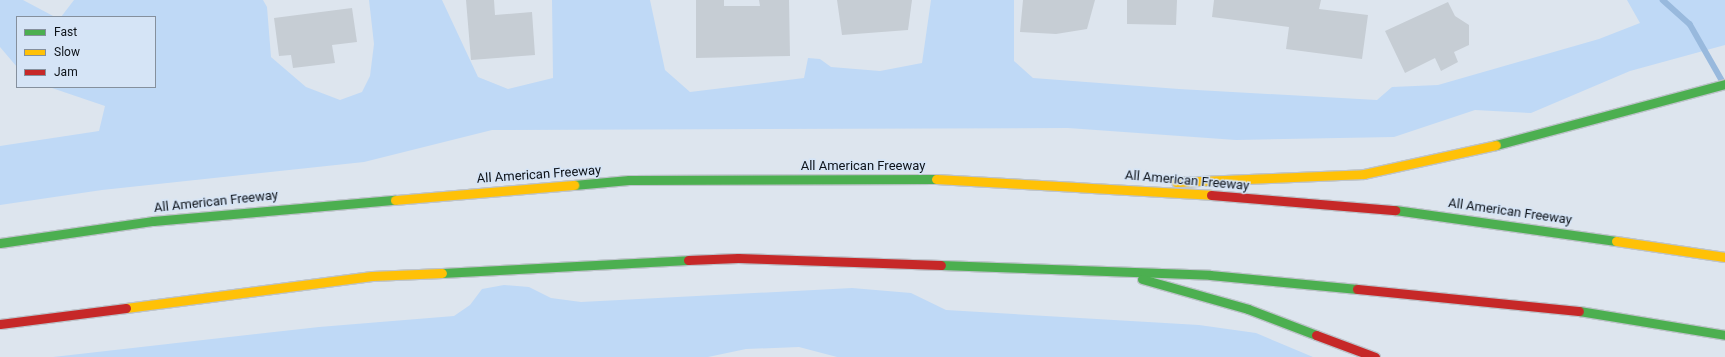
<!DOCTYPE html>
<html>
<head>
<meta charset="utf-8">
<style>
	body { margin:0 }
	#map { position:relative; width:1725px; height:357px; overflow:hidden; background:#dde5ee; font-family:Roboto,sans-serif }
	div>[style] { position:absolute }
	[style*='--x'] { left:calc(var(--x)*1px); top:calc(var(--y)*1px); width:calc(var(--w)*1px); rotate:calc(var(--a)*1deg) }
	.green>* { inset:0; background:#bfd9f6 }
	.stream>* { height:5.5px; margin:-2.75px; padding:0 2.75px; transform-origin:2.75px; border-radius:2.75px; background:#98b9dd }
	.building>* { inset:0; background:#c6cdd4 }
	.roads { filter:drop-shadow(1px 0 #bdc3ca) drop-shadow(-1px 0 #bdc3ca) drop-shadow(0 1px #bdc3ca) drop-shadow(0 -1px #bdc3ca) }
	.fast>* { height:9px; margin:-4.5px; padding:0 4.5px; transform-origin:4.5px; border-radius:4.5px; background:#4caf50 }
	.slow>* { height:9px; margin:-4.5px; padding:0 4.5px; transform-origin:4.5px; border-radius:4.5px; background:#ffc107 }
	.jam>* { height:9px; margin:-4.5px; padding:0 4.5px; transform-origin:4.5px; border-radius:4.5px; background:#c62828 }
	span { translate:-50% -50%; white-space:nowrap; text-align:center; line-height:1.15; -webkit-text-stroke:3px #d5e4f6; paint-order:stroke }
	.street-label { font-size:13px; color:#0d1218 }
	.legend { position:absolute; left:16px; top:16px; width:140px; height:72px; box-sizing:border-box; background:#d5e4f6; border:1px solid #85909d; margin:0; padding:5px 7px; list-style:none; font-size:12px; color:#0d1218 }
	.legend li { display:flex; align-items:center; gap:8px; height:20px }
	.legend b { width:20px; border:1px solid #85909d }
</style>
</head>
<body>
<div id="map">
	<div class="green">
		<i style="clip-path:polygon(0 0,23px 0,55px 17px,17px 17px,17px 67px,0 47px)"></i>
		<i style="clip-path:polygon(74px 0,263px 0,267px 7px,271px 57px,306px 87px,340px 100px,362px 92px,370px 76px,374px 44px,369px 0,442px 0,478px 77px,508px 89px,553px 78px,552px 0,650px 0,665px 70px,690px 92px,804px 78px,808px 58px,820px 59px,831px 67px,880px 71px,922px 63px,931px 0,1014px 0,1014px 61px,1033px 78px,1179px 89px,1377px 100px,1392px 87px,1438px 85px,1599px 39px,1640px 23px,1627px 0,1725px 0,1725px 45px,1630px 71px,1531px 113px,1475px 110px,1394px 137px,1236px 140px,1068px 128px,492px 130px,364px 162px,102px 190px,0 205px,0 146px,99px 131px,105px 106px,49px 87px,155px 87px,155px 17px,61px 17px)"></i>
		<i style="clip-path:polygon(504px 285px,529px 287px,551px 298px,581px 302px,852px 288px,911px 293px,946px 310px,1199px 325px,1256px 333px,1313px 357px,837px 357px,799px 347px,746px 349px,708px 357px,53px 357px,319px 327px,454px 316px,470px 305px,482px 289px)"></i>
	</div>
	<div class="stream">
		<i style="--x:1663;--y:0;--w:36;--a:42"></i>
		<i style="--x:1690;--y:24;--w:64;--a:60.3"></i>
	</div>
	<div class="building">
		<i style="clip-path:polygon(466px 0,494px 0,495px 15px,532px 12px,535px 55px,471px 60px)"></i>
		<i style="clip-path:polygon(696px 0,724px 0,724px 6px,760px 6px,759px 0,789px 0,790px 56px,696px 58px)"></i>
		<i style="clip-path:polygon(837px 0,912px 0,908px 30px,842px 35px)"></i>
		<i style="clip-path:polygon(1023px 0,1095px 0,1087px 29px,1056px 34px,1020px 32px)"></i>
		<i style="clip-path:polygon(1127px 0,1177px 0,1176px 25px,1127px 24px)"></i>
		<i style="clip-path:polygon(1214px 0,1321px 0,1319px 9px,1368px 15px,1362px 59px,1286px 49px,1289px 27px,1212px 17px)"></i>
		<i style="clip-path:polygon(1448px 2px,1455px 16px,1469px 25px,1469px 45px,1454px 52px,1458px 62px,1441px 71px,1435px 58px,1405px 73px,1385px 31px)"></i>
		<i style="clip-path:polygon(352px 8px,357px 42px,332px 45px,335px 63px,293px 68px,291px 55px,279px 56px,274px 18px)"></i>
	</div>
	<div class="roads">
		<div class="fast">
			<i style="--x:1496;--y:145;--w:237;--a:-14.9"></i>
			<i style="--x:574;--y:185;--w:55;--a:-5.2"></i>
			<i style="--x:629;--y:180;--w:307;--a:-0.2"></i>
			<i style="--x:1395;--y:210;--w:223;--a:8"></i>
			<i style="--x:0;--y:243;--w:155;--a:-8.2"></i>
			<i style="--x:153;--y:221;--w:243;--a:-5"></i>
			<i style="--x:941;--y:265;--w:269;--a:2.1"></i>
			<i style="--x:1210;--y:275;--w:148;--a:5.4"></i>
			<i style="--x:442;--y:273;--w:246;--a:-3"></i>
			<i style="--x:1142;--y:279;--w:110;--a:15.8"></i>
			<i style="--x:1248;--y:309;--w:73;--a:20.9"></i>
			<i style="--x:1579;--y:311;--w:148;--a:9.3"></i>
		</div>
		<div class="slow">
			<i style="--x:936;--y:179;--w:275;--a:3.3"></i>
			<i style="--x:1176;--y:182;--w:188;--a:-2.4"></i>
			<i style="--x:1364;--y:174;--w:135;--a:-12.4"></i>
			<i style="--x:395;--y:200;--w:180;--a:-4.8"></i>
			<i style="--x:1616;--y:241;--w:110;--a:8.4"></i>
			<i style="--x:126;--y:308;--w:248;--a:-7.4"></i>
			<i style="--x:372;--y:276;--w:70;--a:-2.5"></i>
		</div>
		<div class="jam">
			<i style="--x:1211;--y:195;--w:185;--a:4.7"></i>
			<i style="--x:688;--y:260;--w:50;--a:-2.3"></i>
			<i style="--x:738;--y:258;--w:203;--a:2"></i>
			<i style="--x:1357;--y:289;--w:223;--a:5.7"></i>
			<i style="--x:0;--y:324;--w:127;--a:-7.2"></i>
			<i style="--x:1316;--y:335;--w:63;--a:20.4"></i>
		</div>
	</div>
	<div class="street-label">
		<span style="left:863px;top:166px">All American Freeway</span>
		<span style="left:539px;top:175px;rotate:-4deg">All American Freeway</span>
		<span style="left:1187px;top:181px;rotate:5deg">All American Freeway</span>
		<span style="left:216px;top:202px;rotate:-6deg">All American Freeway</span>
		<span style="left:1510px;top:212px;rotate:8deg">All American Freeway</span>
	</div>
	<ul class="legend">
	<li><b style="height:5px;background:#4caf50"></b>Fast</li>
	<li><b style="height:5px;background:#ffc107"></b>Slow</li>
	<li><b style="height:5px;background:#c62828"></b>Jam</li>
	</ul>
</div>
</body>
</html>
